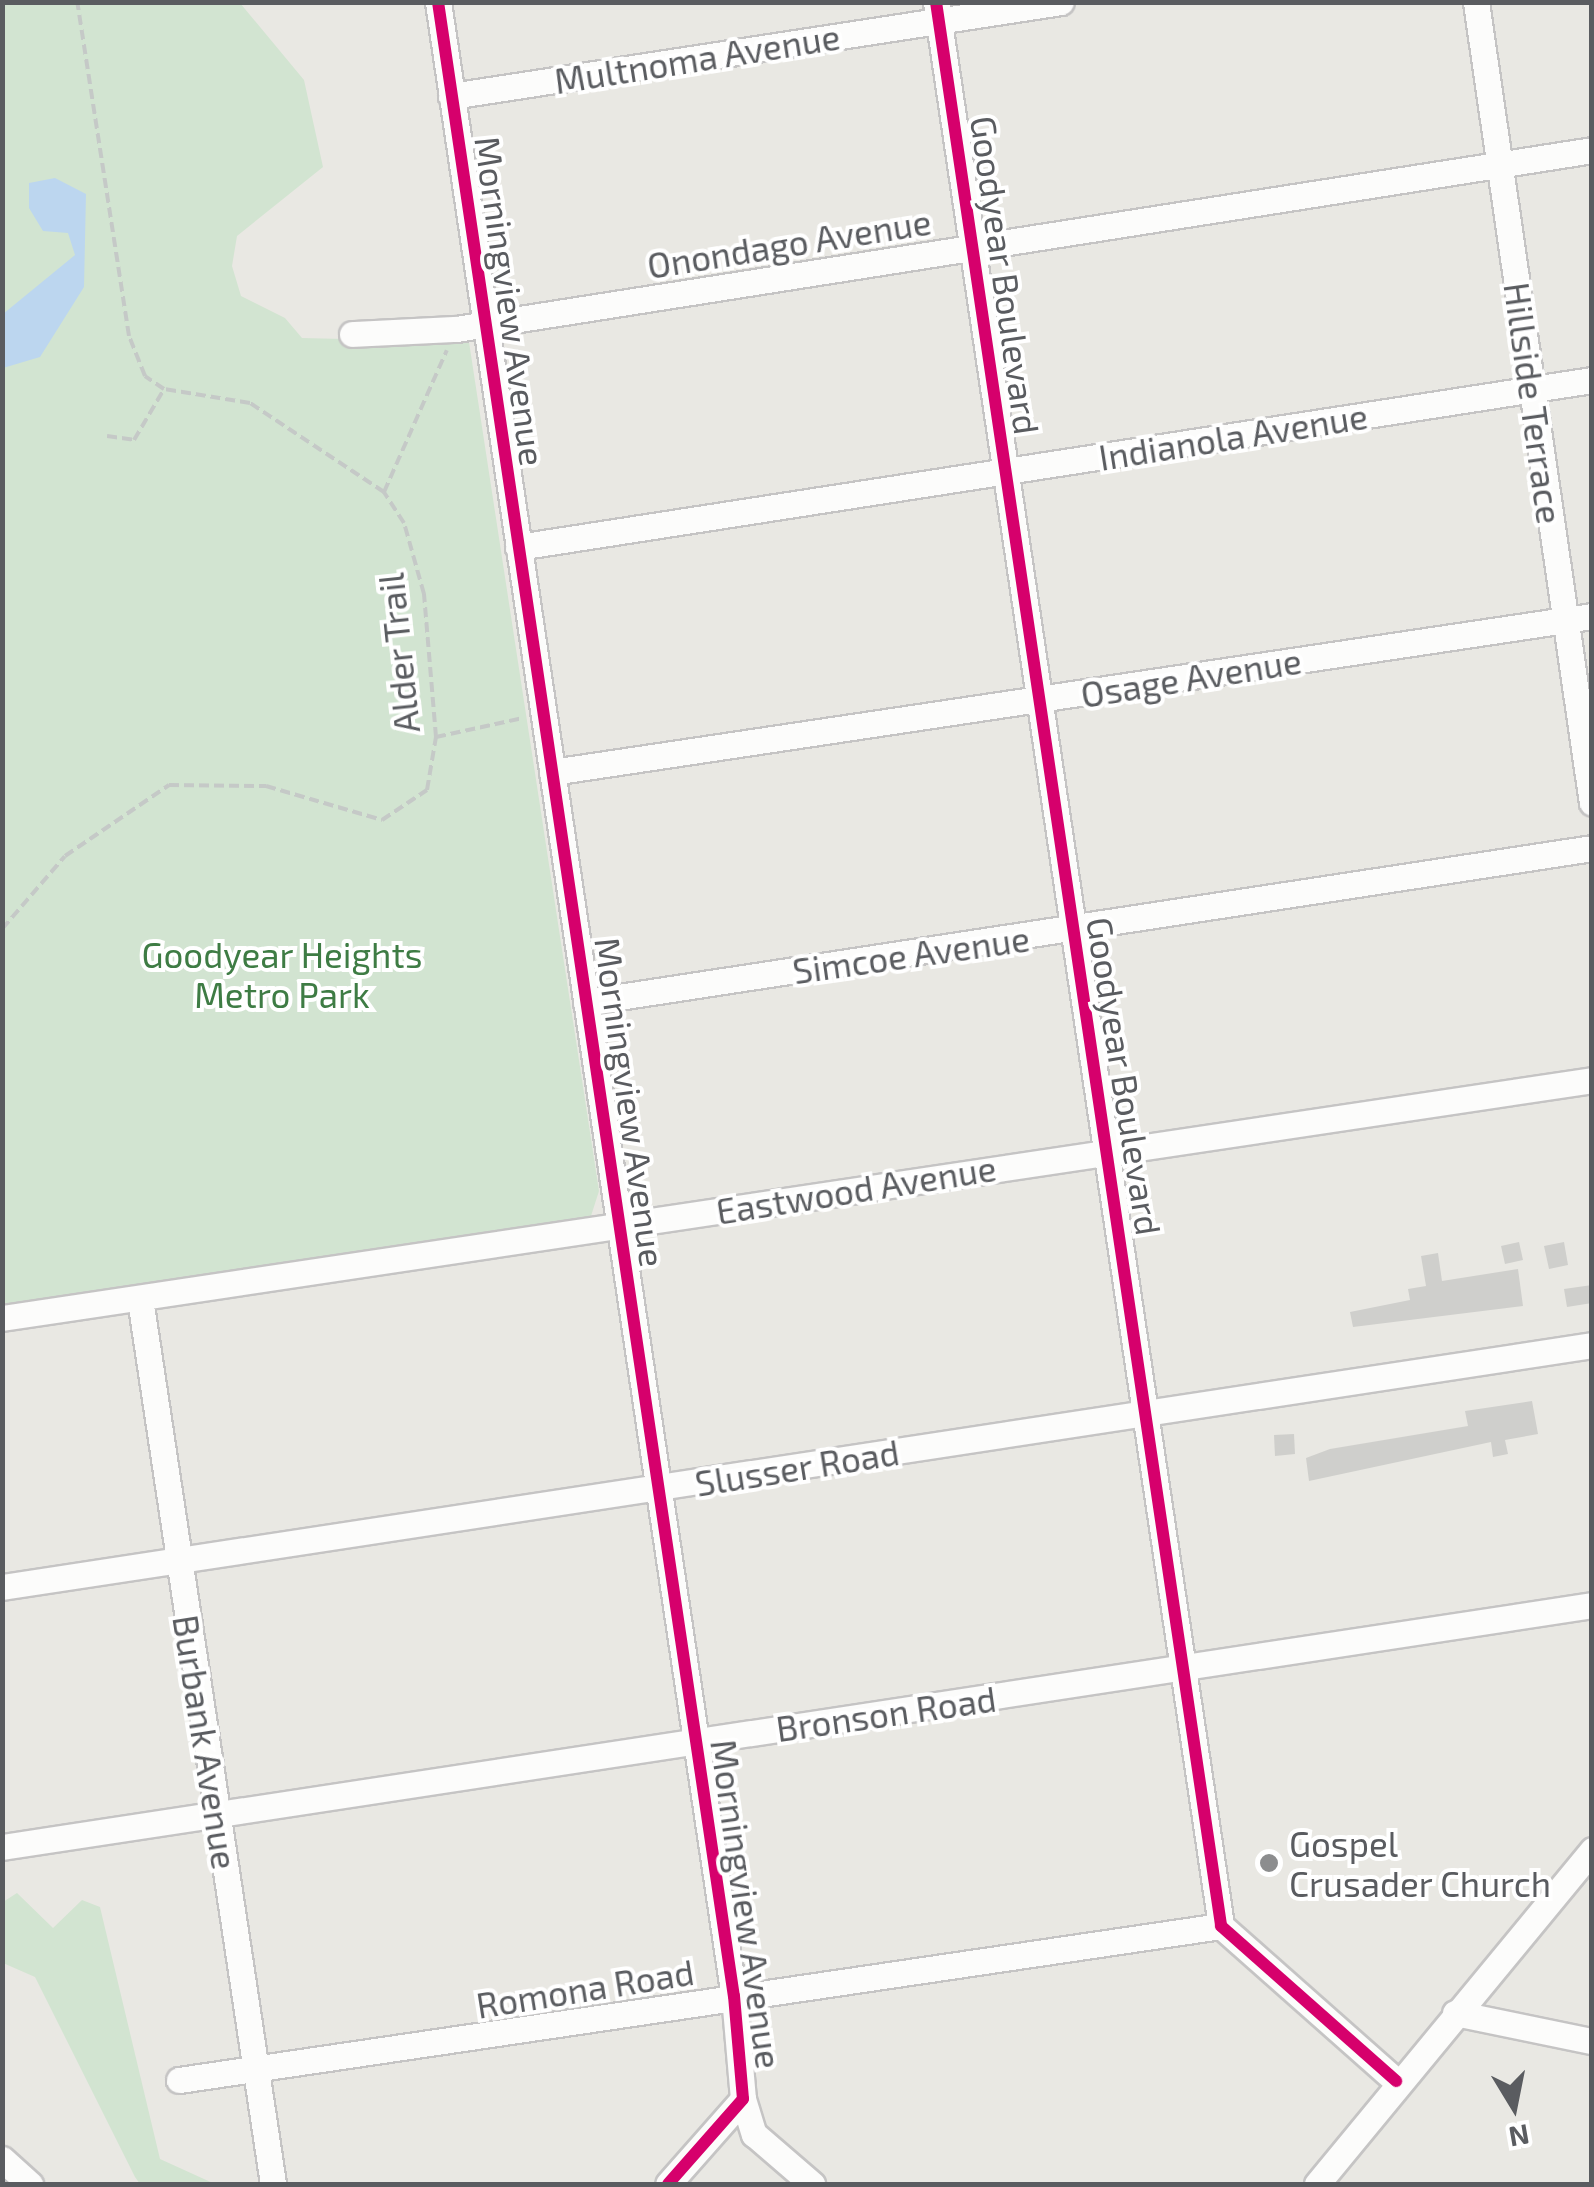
<!DOCTYPE html>
<html>
<head>
<meta charset="utf-8">
<style>
	body { margin:0 }
	#map { position:relative; width:1594px; height:2187px; overflow:hidden; background:#e9e8e3; font-family:"Exo 2",sans-serif }
	div>[style] { position:absolute }
	[style*='--x'] { left:calc(var(--x)*1px); top:calc(var(--y)*1px); width:calc(var(--w)*1px); rotate:calc(var(--a)*1deg) }
	.green>* { inset:0; background:#d2e4d1 }
	.water>* { inset:0; background:#bcd6ef }
	.building>* { inset:0; background:#cfcfcc }
	.path>* { height:4px; margin-top:-2px; transform-origin:0; background:repeating-linear-gradient(90deg,#c5c9c7 0 10px,transparent 0 15px) }
	.roads { filter:drop-shadow(2px 0 #c5c4c4) drop-shadow(-2px 0 #c5c4c4) drop-shadow(0 2px #c5c4c4) drop-shadow(0 -2px #c5c4c4) }
	.minor>* { height:25px; margin:-12.5px; padding:0 12.5px; transform-origin:12.5px; border-radius:12.5px; background:#fcfcfb }
	.cycleway>* { height:12px; margin:-6px; padding:0 6px; transform-origin:6px; border-radius:6px; background:#d6006c }
	.dots>* { width:28px; height:28px; translate:-50% -50%; box-sizing:border-box; border:5px solid #fff; border-radius:50% }
	span { translate:-50% -50%; white-space:nowrap; text-align:center; line-height:1.15; -webkit-text-stroke:8px #fff; paint-order:stroke }
	.street-label { font-size:35px; color:#5a5c60 }
	.park-label { font-size:35px; color:#3e7c44 }
	.poi-label { font-size:35px; color:#5a5c60 }
	.left { translate:0 -50%; text-align:left }
	.frame { position:absolute; inset:0; border:5px solid #5a5c60; pointer-events:none }
	.north { position:absolute; left:1464px; top:2057px; width:100px; height:100px; -webkit-text-stroke:8px #fff; paint-order:stroke; rotate:170deg; font-size:28px; font-weight:700; line-height:40px; text-align:center; color:#5a5c60 }
	.north::after { content:''; display:block; margin:auto; width:35px; height:45px; background:#5a5c60; clip-path:polygon(50% 0,100% 100%,50% 72%,0 100%) }
</style>
</head>
<body>
<div id="map">
	<div class="green">
		<i style="clip-path:polygon(2px 3px,240px 3px,304px 80px,323px 167px,237px 236px,232px 266px,241px 296px,285px 318px,302px 338px,469px 342px,599px 1191px,591px 1216px,3px 1304px)"></i>
		<i style="clip-path:polygon(17px 1893px,53px 1928px,82px 1900px,100px 1907px,160px 2159px,215px 2184px,140px 2184px,135px 2177px,35px 1977px,3px 1963px,3px 1902px)"></i>
	</div>
	<div class="water">
		<i style="clip-path:polygon(55px 178px,86px 194px,84px 287px,40px 357px,3px 368px,3px 314px,75px 255px,68px 233px,43px 231px,29px 208px,29px 183px)"></i>
	</div>
	<div class="building">
		<i style="clip-path:polygon(1519px 1242px,1523px 1260px,1505px 1264px,1501px 1246px)"></i>
		<i style="clip-path:polygon(1564px 1242px,1568px 1265px,1549px 1269px,1544px 1246px)"></i>
		<i style="clip-path:polygon(1438px 1253px,1442px 1281px,1518px 1269px,1523px 1306px,1353px 1327px,1350px 1312px,1410px 1300px,1408px 1289px,1426px 1286px,1421px 1256px)"></i>
		<i style="clip-path:polygon(1592px 1285px,1592px 1303px,1567px 1307px,1564px 1289px)"></i>
		<i style="clip-path:polygon(1532px 1401px,1538px 1434px,1505px 1440px,1508px 1454px,1493px 1457px,1491px 1442px,1309px 1481px,1306px 1458px,1330px 1449px,1468px 1426px,1465px 1411px)"></i>
		<i style="clip-path:polygon(1294px 1434px,1295px 1454px,1275px 1456px,1274px 1435px)"></i>
	</div>
	<div class="path">
		<i style="--x:107;--y:436;--w:27;--a:8"></i>
		<i style="--x:134;--y:440;--w:59;--a:-59.5"></i>
		<i style="--x:384;--y:492;--w:155;--a:-66.1"></i>
		<i style="--x:436;--y:737;--w:89;--a:-12.3"></i>
		<i style="--x:2;--y:929;--w:96;--a:-49.2"></i>
		<i style="--x:65;--y:856;--w:126;--a:-34.3"></i>
		<i style="--x:169;--y:785;--w:97;--a:0.6"></i>
		<i style="--x:266;--y:786;--w:121;--a:16.3"></i>
		<i style="--x:382;--y:820;--w:54;--a:-33.7"></i>
		<i style="--x:427;--y:790;--w:54;--a:-80.4"></i>
		<i style="--x:436;--y:737;--w:144;--a:-94.8"></i>
		<i style="--x:424;--y:594;--w:74;--a:-105.7"></i>
		<i style="--x:404;--y:523;--w:37;--a:-123"></i>
		<i style="--x:384;--y:492;--w:161;--a:-146.4"></i>
		<i style="--x:250;--y:403;--w:87;--a:-170.8"></i>
		<i style="--x:164;--y:389;--w:23;--a:-146"></i>
		<i style="--x:145;--y:376;--w:43;--a:-111.8"></i>
		<i style="--x:129;--y:336;--w:338;--a:-98.8"></i>
	</div>
	<div class="roads">
		<div class="minor">
			<i style="--x:438;--y:2;--w:2016;--a:81.56"></i>
			<i style="--x:734;--y:1996;--w:103;--a:85"></i>
			<i style="--x:743;--y:2099;--w:113;--a:131.4"></i>
			<i style="--x:936;--y:2;--w:1945;--a:81.57"></i>
			<i style="--x:1221;--y:1926;--w:234;--a:41.5"></i>
			<i style="--x:1476;--y:2;--w:809;--a:81.76"></i>
			<i style="--x:451;--y:96;--w:617;--a:-8.76"></i>
			<i style="--x:352;--y:334;--w:104;--a:-2.8"></i>
			<i style="--x:456;--y:329;--w:1150;--a:-8.95"></i>
			<i style="--x:518;--y:547;--w:1087;--a:-8.84"></i>
			<i style="--x:552;--y:772;--w:1052;--a:-8.53"></i>
			<i style="--x:586;--y:1002;--w:1018;--a:-8.7"></i>
			<i style="--x:140;--y:1299;--w:895;--a:81.45"></i>
			<i style="--x:2;--y:1318;--w:1608;--a:-8.51"></i>
			<i style="--x:2;--y:1587;--w:1608;--a:-8.65"></i>
			<i style="--x:2;--y:1847;--w:1608;--a:-8.65"></i>
			<i style="--x:1455;--y:2013;--w:140;--a:11.6"></i>
			<i style="--x:179;--y:2080;--w:1053;--a:-8.41"></i>
			<i style="--x:743;--y:2099;--w:37;--a:73"></i>
			<i style="--x:754;--y:2134;--w:77;--a:40.8"></i>
			<i style="--x:2;--y:2159;--w:38;--a:42"></i>
			<i style="--x:1317;--y:2184;--w:433;--a:-50.5"></i>
		</div>
	</div>
	<div class="cycleway">
		<i style="--x:438;--y:2;--w:2016;--a:81.56"></i>
		<i style="--x:734;--y:1996;--w:103;--a:85"></i>
		<i style="--x:743;--y:2099;--w:113;--a:131.4"></i>
		<i style="--x:936;--y:2;--w:1945;--a:81.57"></i>
		<i style="--x:1221;--y:1926;--w:234;--a:41.5"></i>
	</div>
	<div class="dots">
		<i style="left:1269px;top:1863px;background:#8c8d8e"></i>
	</div>
	<div class="street-label">
		<span style="left:697px;top:58px;rotate:-9deg">Multnoma Avenue</span>
		<span style="left:789px;top:243px;rotate:-9deg">Onondago Avenue</span>
		<span style="left:1006px;top:275px;rotate:82deg">Goodyear Boulevard</span>
		<span style="left:511px;top:301px;rotate:82deg">Morningview Avenue</span>
		<span style="left:1534px;top:403px;rotate:82deg">Hillside Terrace</span>
		<span style="left:1233px;top:436px;rotate:-9deg">Indianola Avenue</span>
		<span style="left:398px;top:653px;rotate:-96deg">Alder Trail</span>
		<span style="left:1191px;top:677px;rotate:-9deg">Osage Avenue</span>
		<span style="left:911px;top:954px;rotate:-8deg">Simcoe Avenue</span>
		<span style="left:1125px;top:1076px;rotate:81deg">Goodyear Boulevard</span>
		<span style="left:631px;top:1102px;rotate:82deg">Morningview Avenue</span>
		<span style="left:856px;top:1189px;rotate:-9deg">Eastwood Avenue</span>
		<span style="left:797px;top:1467px;rotate:-9deg">Slusser Road</span>
		<span style="left:886px;top:1713px;rotate:-8deg">Bronson Road</span>
		<span style="left:206px;top:1742px;rotate:81deg">Burbank Avenue</span>
		<span style="left:747px;top:1904px;rotate:82deg">Morningview Avenue</span>
		<span style="left:585px;top:1988px;rotate:-9deg">Romona Road</span>
	</div>
	<div class="park-label">
		<span style="left:282px;top:974px">Goodyear Heights<br>Metro Park</span>
	</div>
	<div class="poi-label">
		<span class="left" style="left:1289px;top:1863px">Gospel<br>Crusader Church</span>
	</div>
	<div class="frame"></div>
	<div class="north">N</div>
</div>
</body>
</html>
